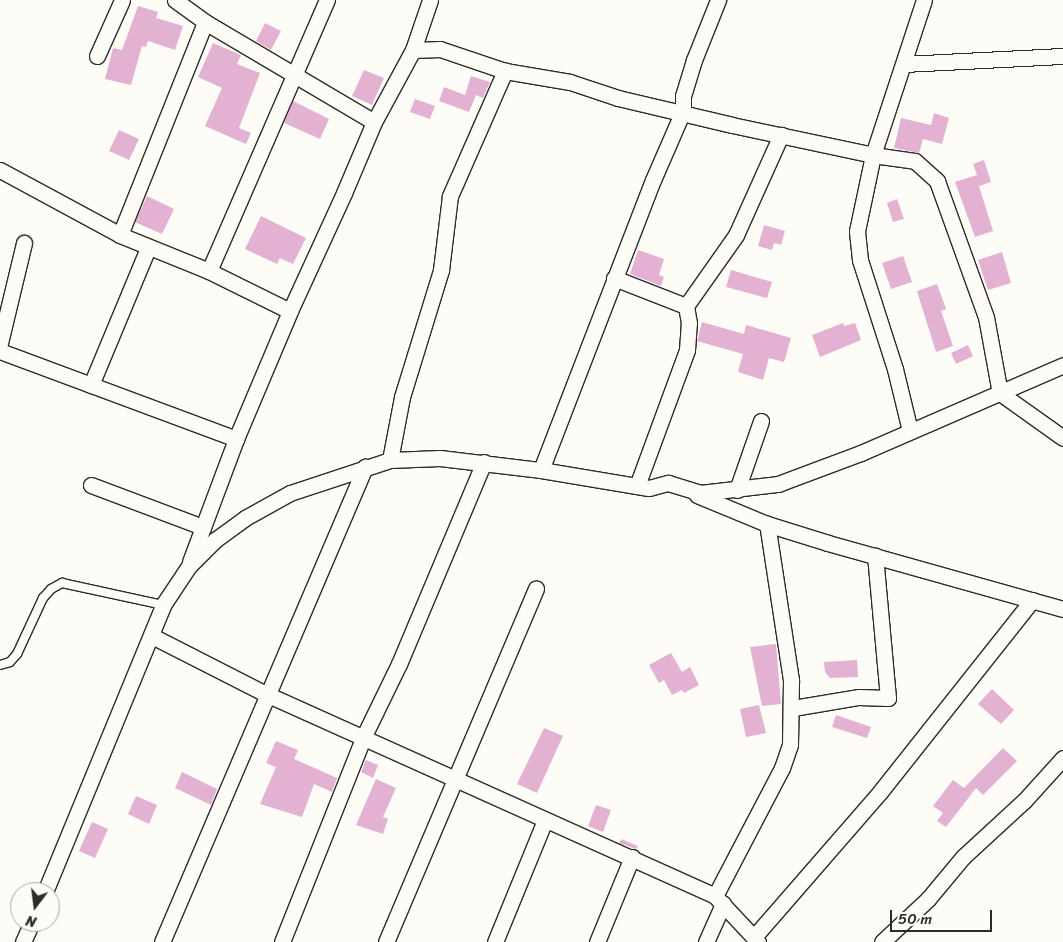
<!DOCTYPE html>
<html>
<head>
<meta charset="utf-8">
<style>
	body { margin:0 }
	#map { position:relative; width:1063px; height:942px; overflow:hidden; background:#fdfcf7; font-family:Sriracha,sans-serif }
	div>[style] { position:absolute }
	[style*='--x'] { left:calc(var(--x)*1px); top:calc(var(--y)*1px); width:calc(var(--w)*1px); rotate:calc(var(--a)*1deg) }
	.building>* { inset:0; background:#e3b2d2 }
	.roads { filter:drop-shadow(1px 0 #2b2b2b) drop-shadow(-1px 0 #2b2b2b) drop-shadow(0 1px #2b2b2b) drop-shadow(0 -1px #2b2b2b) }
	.service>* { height:8px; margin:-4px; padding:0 4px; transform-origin:4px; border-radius:4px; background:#fdfcf7 }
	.minor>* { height:15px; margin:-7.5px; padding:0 7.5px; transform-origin:7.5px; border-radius:7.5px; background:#fdfcf7 }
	span { translate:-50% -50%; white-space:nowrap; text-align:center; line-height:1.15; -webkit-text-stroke:4.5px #fdfcf7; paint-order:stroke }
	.north { position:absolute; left:10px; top:882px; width:50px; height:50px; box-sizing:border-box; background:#fdfcf7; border:1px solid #a9a8a5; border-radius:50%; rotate:195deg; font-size:14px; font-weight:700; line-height:20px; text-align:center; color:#2b2b2b }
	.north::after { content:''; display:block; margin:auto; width:18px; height:22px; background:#2b2b2b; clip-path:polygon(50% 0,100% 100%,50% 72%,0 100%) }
	.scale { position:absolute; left:890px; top:910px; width:102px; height:22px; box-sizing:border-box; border:2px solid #2b2b2b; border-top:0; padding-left:6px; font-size:15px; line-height:18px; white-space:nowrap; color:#2b2b2b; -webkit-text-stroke:4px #fdfcf7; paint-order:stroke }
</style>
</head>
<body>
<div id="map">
	<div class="building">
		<i style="clip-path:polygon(138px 6px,158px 12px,156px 18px,183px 26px,175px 50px,148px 41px,146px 47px,142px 46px,131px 85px,105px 79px,113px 48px,122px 50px)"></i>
		<i style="clip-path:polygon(265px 23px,281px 31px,271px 50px,256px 41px)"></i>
		<i style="clip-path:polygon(213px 43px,241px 55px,237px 64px,260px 73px,239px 128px,251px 133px,246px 144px,205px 126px,222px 88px,198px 77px)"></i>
		<i style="clip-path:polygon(364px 70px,384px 78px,372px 105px,352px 96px)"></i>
		<i style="clip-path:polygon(471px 76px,490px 82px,483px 98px,476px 95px,469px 112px,439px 101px,444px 87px,465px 95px)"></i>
		<i style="clip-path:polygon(415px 99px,435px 106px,430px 119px,410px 112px)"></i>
		<i style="clip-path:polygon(293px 101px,329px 119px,320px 139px,284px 123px)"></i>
		<i style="clip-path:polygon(934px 113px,949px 118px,942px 144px,923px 139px,919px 153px,894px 148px,901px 118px,931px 125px)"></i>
		<i style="clip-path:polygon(119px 130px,139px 139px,129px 160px,109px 151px)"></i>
		<i style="clip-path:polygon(984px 160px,991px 182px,979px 186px,993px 231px,975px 237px,955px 182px,977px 175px,973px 164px)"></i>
		<i style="clip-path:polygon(147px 196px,174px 209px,162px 234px,135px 222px)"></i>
		<i style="clip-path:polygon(897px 199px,904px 219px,893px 222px,887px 203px)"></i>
		<i style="clip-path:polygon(261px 216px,306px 238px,293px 264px,280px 258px,277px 264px,245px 249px)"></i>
		<i style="clip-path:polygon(764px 225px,785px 231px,781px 245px,774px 243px,772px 250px,758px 246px)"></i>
		<i style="clip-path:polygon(638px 250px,664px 259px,659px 275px,664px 277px,661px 286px,630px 274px)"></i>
		<i style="clip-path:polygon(1002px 252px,1011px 283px,988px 290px,978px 260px)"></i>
		<i style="clip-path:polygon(903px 256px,912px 282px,891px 289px,882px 263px)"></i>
		<i style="clip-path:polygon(731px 270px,772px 282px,767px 298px,726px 287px)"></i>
		<i style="clip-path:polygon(937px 284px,946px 309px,941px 311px,953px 346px,936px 352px,917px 291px)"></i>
		<i style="clip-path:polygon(702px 322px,744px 334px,746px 325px,791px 338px,784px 362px,769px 358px,763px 380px,738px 372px,743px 354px,697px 341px)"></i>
		<i style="clip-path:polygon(843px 323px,844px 326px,855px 323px,861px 340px,820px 357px,812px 335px)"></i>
		<i style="clip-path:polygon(968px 345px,973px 356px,956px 364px,951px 353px)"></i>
		<i style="clip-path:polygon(776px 644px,781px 704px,762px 706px,750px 647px)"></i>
		<i style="clip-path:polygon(671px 653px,682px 672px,690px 667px,699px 685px,684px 693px,682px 690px,672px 695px,664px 680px,659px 683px,649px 665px)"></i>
		<i style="clip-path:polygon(857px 660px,858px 677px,830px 678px,825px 672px,824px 662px)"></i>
		<i style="clip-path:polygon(992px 689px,1014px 710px,1001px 724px,978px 704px)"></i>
		<i style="clip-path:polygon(759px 705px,766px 733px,746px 737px,740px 709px)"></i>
		<i style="clip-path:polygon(836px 715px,871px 727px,867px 738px,832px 727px)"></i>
		<i style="clip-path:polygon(544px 728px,563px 736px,537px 793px,517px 784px)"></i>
		<i style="clip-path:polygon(276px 741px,298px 750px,294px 759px,337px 778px,332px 792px,314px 784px,302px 817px,260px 804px,276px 767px,266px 763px)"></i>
		<i style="clip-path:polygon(1003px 748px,1017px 761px,983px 795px,976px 788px,946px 827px,937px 821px,943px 813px,933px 806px,953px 780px,964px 788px)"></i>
		<i style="clip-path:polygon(366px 760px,378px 765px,373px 778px,361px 772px)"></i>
		<i style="clip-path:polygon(182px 772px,217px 789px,211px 805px,175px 788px)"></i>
		<i style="clip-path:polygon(376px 779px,396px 788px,383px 817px,388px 819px,383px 834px,356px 825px)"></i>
		<i style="clip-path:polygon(136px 796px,157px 805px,149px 824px,128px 814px)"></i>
		<i style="clip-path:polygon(596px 805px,611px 810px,603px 832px,588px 826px)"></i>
		<i style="clip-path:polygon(92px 822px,108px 829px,95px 858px,79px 851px)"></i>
		<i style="clip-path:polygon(621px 839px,638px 846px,636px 849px,619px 843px)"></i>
	</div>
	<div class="roads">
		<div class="service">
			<i style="--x:0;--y:665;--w:10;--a:-17"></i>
			<i style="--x:10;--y:662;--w:11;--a:-49"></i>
			<i style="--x:17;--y:654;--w:62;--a:-65.1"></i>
			<i style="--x:43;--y:598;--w:12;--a:-48"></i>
			<i style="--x:51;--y:589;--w:13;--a:-29"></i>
			<i style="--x:62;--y:583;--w:103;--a:12.3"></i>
		</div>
		<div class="minor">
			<i style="--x:175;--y:0;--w:37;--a:36"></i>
			<i style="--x:413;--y:50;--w:27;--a:-2"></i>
			<i style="--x:440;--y:49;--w:69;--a:18.7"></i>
			<i style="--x:505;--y:71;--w:66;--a:9.6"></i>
			<i style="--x:570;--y:82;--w:51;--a:18.4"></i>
			<i style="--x:618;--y:98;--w:117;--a:13.3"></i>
			<i style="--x:732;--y:125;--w:144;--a:12"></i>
			<i style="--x:873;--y:155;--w:42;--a:8.1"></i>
			<i style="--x:915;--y:161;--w:30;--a:42"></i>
			<i style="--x:937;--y:181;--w:145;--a:70.2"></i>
			<i style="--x:986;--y:317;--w:77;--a:79.6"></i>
			<i style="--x:1000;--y:393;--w:77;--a:35.5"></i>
			<i style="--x:97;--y:56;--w:61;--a:-65.9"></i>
			<i style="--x:904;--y:64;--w:159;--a:-2.9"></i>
			<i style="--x:0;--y:170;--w:136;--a:28.4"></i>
			<i style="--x:120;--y:235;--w:96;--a:22"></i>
			<i style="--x:209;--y:271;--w:90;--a:26.3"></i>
			<i style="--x:120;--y:235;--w:229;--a:-68.2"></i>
			<i style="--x:205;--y:22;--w:196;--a:30.6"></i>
			<i style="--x:209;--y:271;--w:296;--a:-66.5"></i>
			<i style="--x:614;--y:278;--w:77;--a:21.3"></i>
			<i style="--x:0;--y:343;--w:103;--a:-76.5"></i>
			<i style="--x:0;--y:351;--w:252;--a:20.4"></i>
			<i style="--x:91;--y:385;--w:148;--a:-67.4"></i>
			<i style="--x:910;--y:431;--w:64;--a:-103.6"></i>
			<i style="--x:895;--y:369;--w:114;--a:-107.8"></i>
			<i style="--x:860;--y:260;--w:29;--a:-96"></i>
			<i style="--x:857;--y:231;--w:78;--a:-78.1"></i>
			<i style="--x:873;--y:155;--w:163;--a:-71.8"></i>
			<i style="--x:390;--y:460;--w:64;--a:-79.2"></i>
			<i style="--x:402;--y:397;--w:133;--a:-72.9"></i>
			<i style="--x:441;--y:270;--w:75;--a:-83.1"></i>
			<i style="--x:450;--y:196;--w:137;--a:-66.3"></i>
			<i style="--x:541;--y:470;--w:311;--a:-68.9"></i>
			<i style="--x:653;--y:180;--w:75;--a:-66.5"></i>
			<i style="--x:683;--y:111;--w:15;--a:-90"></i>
			<i style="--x:683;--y:96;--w:38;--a:-73"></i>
			<i style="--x:694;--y:60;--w:65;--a:-68.2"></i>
			<i style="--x:91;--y:485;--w:120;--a:20.6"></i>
			<i style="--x:637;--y:486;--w:145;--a:-69.8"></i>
			<i style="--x:687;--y:350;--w:27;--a:-86"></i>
			<i style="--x:689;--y:323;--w:17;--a:-100"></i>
			<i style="--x:686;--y:306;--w:87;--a:-54.8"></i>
			<i style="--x:736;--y:235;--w:110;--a:-65.8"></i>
			<i style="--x:737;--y:490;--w:73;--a:-70.8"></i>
			<i style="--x:697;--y:495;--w:76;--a:22.5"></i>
			<i style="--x:767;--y:524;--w:64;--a:17.3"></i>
			<i style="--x:828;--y:543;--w:244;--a:15.7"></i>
			<i style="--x:190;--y:562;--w:131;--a:-69.5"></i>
			<i style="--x:236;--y:439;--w:139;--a:-67.1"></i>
			<i style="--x:290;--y:311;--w:130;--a:-65.4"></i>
			<i style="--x:344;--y:193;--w:77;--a:-67.1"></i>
			<i style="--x:374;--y:122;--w:82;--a:-61.6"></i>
			<i style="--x:413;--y:50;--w:53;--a:-71.2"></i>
			<i style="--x:152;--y:636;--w:128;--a:27"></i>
			<i style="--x:266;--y:694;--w:492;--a:24.2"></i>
			<i style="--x:715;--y:896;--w:63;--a:46.9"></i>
			<i style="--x:793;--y:708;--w:67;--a:-9.5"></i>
			<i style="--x:859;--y:697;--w:29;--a:2"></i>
			<i style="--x:888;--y:698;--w:143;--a:-95.2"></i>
			<i style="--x:45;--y:892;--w:310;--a:-67.6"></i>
			<i style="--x:163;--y:605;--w:47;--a:-56.3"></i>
			<i style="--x:189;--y:566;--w:37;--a:-45"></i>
			<i style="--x:215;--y:540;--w:37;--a:-36"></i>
			<i style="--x:245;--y:518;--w:51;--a:-29.1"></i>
			<i style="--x:290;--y:493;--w:105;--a:-18.3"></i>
			<i style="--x:390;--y:460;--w:50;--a:-2.3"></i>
			<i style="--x:440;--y:458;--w:102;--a:6.8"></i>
			<i style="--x:541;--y:470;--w:109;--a:9.5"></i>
			<i style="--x:649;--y:488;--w:20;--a:-15"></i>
			<i style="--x:668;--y:483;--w:34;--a:17"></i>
			<i style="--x:700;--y:493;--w:79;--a:-6.6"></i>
			<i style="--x:778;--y:484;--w:89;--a:-20.5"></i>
			<i style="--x:861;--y:453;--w:220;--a:-23.5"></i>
			<i style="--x:715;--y:896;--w:144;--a:-62.4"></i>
			<i style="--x:782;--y:768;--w:24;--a:-71"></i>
			<i style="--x:790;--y:745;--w:65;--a:-89.1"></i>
			<i style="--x:791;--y:680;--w:158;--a:-98.7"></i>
			<i style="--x:754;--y:937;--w:192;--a:-49"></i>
			<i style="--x:880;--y:792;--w:245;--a:-51.6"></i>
			<i style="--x:23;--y:942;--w:22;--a:-66"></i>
			<i style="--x:162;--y:942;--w:517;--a:-66.86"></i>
			<i style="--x:282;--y:942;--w:219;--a:-68.3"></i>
			<i style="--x:363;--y:738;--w:82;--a:-64.1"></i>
			<i style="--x:399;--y:664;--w:219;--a:-67.2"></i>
			<i style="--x:386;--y:942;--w:384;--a:-67"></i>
			<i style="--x:495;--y:942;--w:132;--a:-67.7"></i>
			<i style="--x:597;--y:942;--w:92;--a:-67.6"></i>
			<i style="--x:706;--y:942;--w:42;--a:-65.9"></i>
			<i style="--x:882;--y:942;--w:63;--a:-43.1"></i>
			<i style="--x:928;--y:899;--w:55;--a:-50.2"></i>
			<i style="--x:963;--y:857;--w:83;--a:-42.6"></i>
			<i style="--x:1024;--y:801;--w:58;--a:-47.8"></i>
		</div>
	</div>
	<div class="north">N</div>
	<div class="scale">50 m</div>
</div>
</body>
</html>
